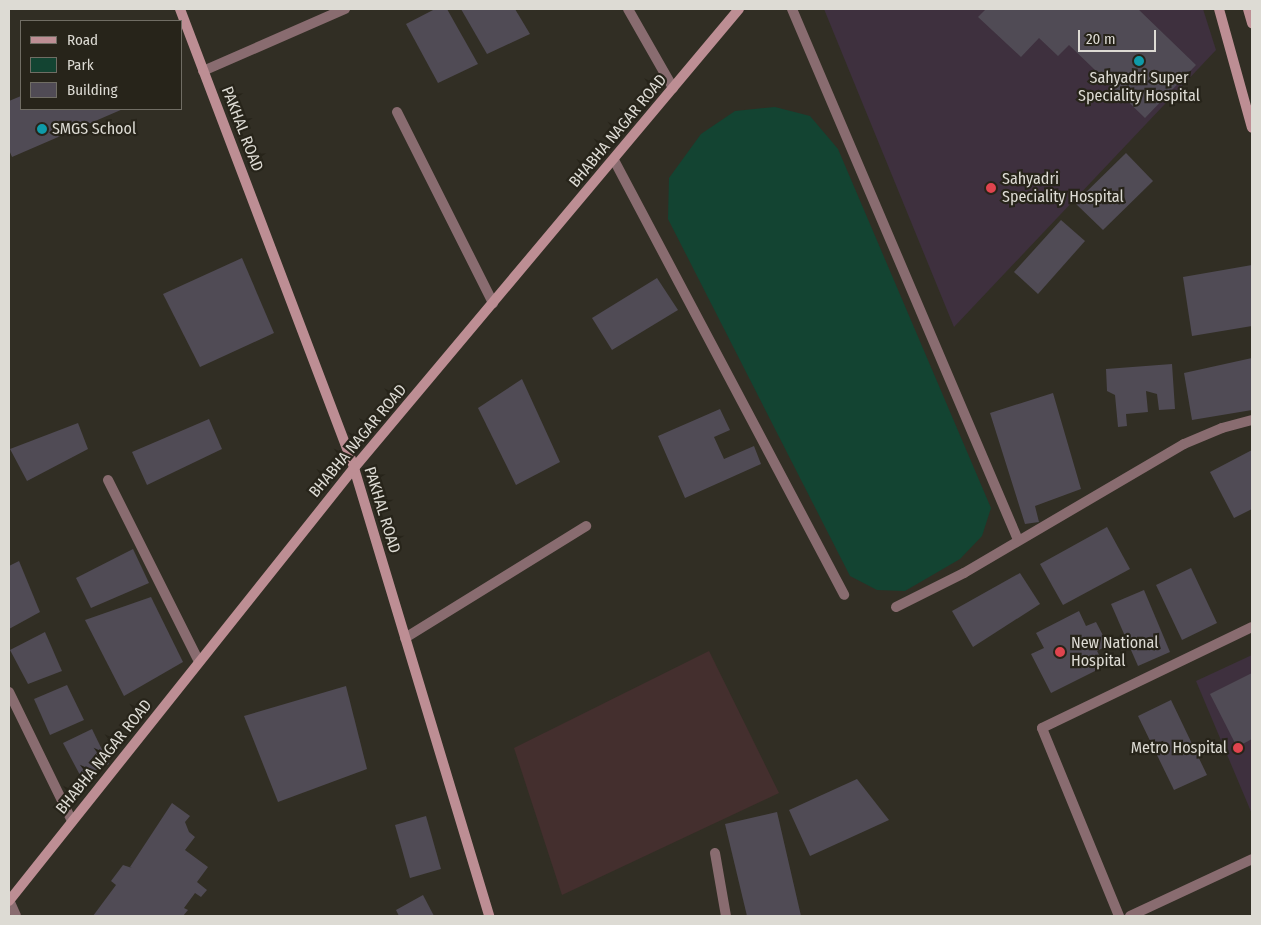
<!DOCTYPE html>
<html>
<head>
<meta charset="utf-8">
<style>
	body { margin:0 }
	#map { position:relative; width:1261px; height:925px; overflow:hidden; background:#312e24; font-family:"Fira Sans Condensed",sans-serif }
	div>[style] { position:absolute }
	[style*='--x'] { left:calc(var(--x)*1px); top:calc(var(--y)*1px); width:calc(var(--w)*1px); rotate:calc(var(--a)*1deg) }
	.commercial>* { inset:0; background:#442f2e }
	.medical>* { inset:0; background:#3e303e }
	.green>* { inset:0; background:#134432 }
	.building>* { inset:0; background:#504b55 }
	.street>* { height:10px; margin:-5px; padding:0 5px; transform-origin:5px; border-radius:5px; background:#896c70 }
	.secondary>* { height:10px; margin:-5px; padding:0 5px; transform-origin:5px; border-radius:5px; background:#bd8e94 }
	.dots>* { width:14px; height:14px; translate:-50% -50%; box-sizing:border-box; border:2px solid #27241a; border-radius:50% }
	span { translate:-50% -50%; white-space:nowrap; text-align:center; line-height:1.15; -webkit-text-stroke:4.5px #27241a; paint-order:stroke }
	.poi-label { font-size:16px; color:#dddbd4 }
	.left { translate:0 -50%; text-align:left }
	.right { translate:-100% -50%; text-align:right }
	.street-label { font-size:16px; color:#dddbd4 }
	.frame { position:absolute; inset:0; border:10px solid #dddbd4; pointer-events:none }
	.legend { position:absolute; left:20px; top:20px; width:162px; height:90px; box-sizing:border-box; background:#27241a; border:1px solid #706d64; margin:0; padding:6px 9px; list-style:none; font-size:15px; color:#dddbd4 }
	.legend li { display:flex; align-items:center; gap:10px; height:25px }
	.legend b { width:25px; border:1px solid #706d64 }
	.scale { position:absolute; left:1078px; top:30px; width:78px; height:22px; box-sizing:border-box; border:2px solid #dddbd4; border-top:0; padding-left:6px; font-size:15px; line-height:18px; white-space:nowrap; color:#dddbd4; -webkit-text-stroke:4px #27241a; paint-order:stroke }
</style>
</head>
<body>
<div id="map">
	<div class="commercial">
		<i style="clip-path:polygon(709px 651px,779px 793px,562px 895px,514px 748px)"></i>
	</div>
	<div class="medical">
		<i style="clip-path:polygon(824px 9px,1203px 9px,1216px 50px,954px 327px)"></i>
		<i style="clip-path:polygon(1252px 655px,1252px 814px,1196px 681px)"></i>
	</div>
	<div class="green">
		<i style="clip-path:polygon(775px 107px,810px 116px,838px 149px,991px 508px,982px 536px,960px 559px,905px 591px,877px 590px,850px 576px,668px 219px,669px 178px,701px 134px,735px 111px)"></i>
	</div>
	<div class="building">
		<i style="clip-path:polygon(435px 9px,447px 9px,478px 64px,438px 83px,406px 24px)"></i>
		<i style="clip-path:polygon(461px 9px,515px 9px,530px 34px,487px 54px)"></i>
		<i style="clip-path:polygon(986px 9px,1138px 9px,1196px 65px,1145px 118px,1069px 45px,1058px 56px,1039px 38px,1021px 57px,978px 17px)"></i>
		<i style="clip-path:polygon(21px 96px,21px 109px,123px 109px,12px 157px,9px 150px,9px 101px)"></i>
		<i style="clip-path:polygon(1126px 153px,1153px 181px,1103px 230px,1075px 203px)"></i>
		<i style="clip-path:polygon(1061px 220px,1085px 241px,1038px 294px,1014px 272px)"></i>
		<i style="clip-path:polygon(242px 258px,274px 333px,200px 367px,163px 294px)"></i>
		<i style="clip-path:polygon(1252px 265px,1252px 326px,1192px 336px,1183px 277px)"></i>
		<i style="clip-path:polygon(657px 278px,678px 310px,612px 350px,592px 318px)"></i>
		<i style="clip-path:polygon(1252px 358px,1252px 410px,1192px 420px,1184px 373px)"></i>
		<i style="clip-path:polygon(1172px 364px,1175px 409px,1159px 410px,1157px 394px,1146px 391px,1148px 412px,1126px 414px,1127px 426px,1118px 427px,1115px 395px,1107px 391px,1106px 369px)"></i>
		<i style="clip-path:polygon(522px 379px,560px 462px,516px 485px,478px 408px)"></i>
		<i style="clip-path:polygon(1053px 393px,1081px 489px,1035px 506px,1039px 522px,1025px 524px,990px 413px)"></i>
		<i style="clip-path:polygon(720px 409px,730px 430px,714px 437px,724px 459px,754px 446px,761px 464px,685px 498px,658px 436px)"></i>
		<i style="clip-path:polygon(209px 419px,222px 449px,147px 485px,132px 452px)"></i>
		<i style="clip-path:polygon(78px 423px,88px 449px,27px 481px,10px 449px)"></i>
		<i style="clip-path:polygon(1252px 450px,1252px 509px,1234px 518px,1210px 472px)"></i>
		<i style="clip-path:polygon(1107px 527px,1130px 569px,1063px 605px,1040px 564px)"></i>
		<i style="clip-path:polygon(133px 549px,149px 583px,91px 608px,76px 578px)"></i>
		<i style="clip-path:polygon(19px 561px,40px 612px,9px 629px,9px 566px)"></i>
		<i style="clip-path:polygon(1191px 568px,1217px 623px,1182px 640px,1156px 585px)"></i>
		<i style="clip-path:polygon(1020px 573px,1040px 604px,973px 647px,952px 611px)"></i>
		<i style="clip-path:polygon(1144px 590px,1170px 652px,1138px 666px,1111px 604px)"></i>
		<i style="clip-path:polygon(151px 597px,183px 662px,124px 696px,85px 620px)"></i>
		<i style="clip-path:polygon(1079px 611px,1086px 626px,1096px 622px,1108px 645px,1097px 651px,1105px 666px,1051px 693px,1031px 654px,1044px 648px,1036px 633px)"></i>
		<i style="clip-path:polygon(45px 632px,62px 671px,28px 684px,10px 650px)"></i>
		<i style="clip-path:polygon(1252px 673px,1252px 739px,1237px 747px,1210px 694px)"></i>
		<i style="clip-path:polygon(67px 685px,84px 720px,50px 735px,34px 699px)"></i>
		<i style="clip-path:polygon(346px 686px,367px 769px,278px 802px,244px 716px)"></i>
		<i style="clip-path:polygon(1171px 700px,1207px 775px,1174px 790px,1138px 716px)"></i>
		<i style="clip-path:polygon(92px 729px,109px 764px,81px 777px,63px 743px)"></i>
		<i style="clip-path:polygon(857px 779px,889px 820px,810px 856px,789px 810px)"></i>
		<i style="clip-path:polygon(172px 803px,190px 816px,185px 822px,189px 832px,195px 837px,185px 850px,208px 867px,197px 882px,207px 890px,201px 897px,195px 893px,184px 908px,188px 910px,183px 916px,93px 916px,116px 885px,111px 881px,123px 865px,132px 868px,130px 867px)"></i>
		<i style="clip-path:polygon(777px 812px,801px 916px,747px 916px,725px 824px)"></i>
		<i style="clip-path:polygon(426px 816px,441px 869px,410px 878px,395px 825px)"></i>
		<i style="clip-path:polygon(423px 895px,434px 916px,399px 916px,396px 910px)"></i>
	</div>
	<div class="street">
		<i style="--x:628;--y:9;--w:91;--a:60.3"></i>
		<i style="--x:792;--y:9;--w:577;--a:66.94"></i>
		<i style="--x:203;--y:71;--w:155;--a:-23.6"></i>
		<i style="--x:397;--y:112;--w:214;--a:63.3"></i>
		<i style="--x:614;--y:160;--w:492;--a:62.1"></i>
		<i style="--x:108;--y:480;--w:203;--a:63.4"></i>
		<i style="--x:896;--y:607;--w:76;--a:-26.6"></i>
		<i style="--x:964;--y:573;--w:255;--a:-30.4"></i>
		<i style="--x:1184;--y:444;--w:41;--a:-22.8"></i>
		<i style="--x:1222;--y:428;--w:31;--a:-15"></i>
		<i style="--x:405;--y:638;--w:213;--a:-31.7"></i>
		<i style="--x:9;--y:692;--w:144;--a:64"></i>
		<i style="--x:715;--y:853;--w:64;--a:80.1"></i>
		<i style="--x:9;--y:900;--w:17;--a:66"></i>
		<i style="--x:1119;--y:916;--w:203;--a:-112.3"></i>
		<i style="--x:1042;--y:728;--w:233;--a:-25.7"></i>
		<i style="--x:1130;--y:916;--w:135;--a:-25"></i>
	</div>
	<div class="secondary">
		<i style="--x:180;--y:9;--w:491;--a:69.2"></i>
		<i style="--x:354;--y:468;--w:468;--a:73.2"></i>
		<i style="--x:1219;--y:9;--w:123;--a:74.5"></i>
		<i style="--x:1248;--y:9;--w:15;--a:74"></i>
		<i style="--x:9;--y:901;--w:554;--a:-51.45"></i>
		<i style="--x:354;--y:468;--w:599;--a:-50.01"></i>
	</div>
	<div class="dots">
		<i style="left:1139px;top:61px;background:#0f9aa8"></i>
		<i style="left:42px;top:129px;background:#0f9aa8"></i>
		<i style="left:991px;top:188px;background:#e0444e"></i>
		<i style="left:1060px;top:652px;background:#e0444e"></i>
		<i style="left:1238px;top:748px;background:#e0444e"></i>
	</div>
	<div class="poi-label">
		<span style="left:1139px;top:87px">Sahyadri Super<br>Speciality Hospital</span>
		<span class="left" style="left:52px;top:129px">SMGS School</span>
		<span class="left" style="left:1002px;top:188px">Sahyadri<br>Speciality Hospital</span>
		<span class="left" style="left:1071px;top:652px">New National<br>Hospital</span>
		<span class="right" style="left:1227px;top:748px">Metro Hospital</span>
	</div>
	<div class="street-label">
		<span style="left:242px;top:129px;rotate:69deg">PAKHAL ROAD</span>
		<span style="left:618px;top:131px;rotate:-50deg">BHABHA NAGAR ROAD</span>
		<span style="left:358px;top:441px;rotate:-50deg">BHABHA NAGAR ROAD</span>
		<span style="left:382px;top:510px;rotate:73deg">PAKHAL ROAD</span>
		<span style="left:104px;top:757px;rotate:-51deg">BHABHA NAGAR ROAD</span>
	</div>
	<div class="frame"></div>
	<ul class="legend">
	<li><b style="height:6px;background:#bd8e94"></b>Road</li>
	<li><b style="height:14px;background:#134432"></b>Park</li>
	<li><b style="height:14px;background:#504b55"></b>Building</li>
	</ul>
	<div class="scale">20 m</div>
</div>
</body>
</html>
